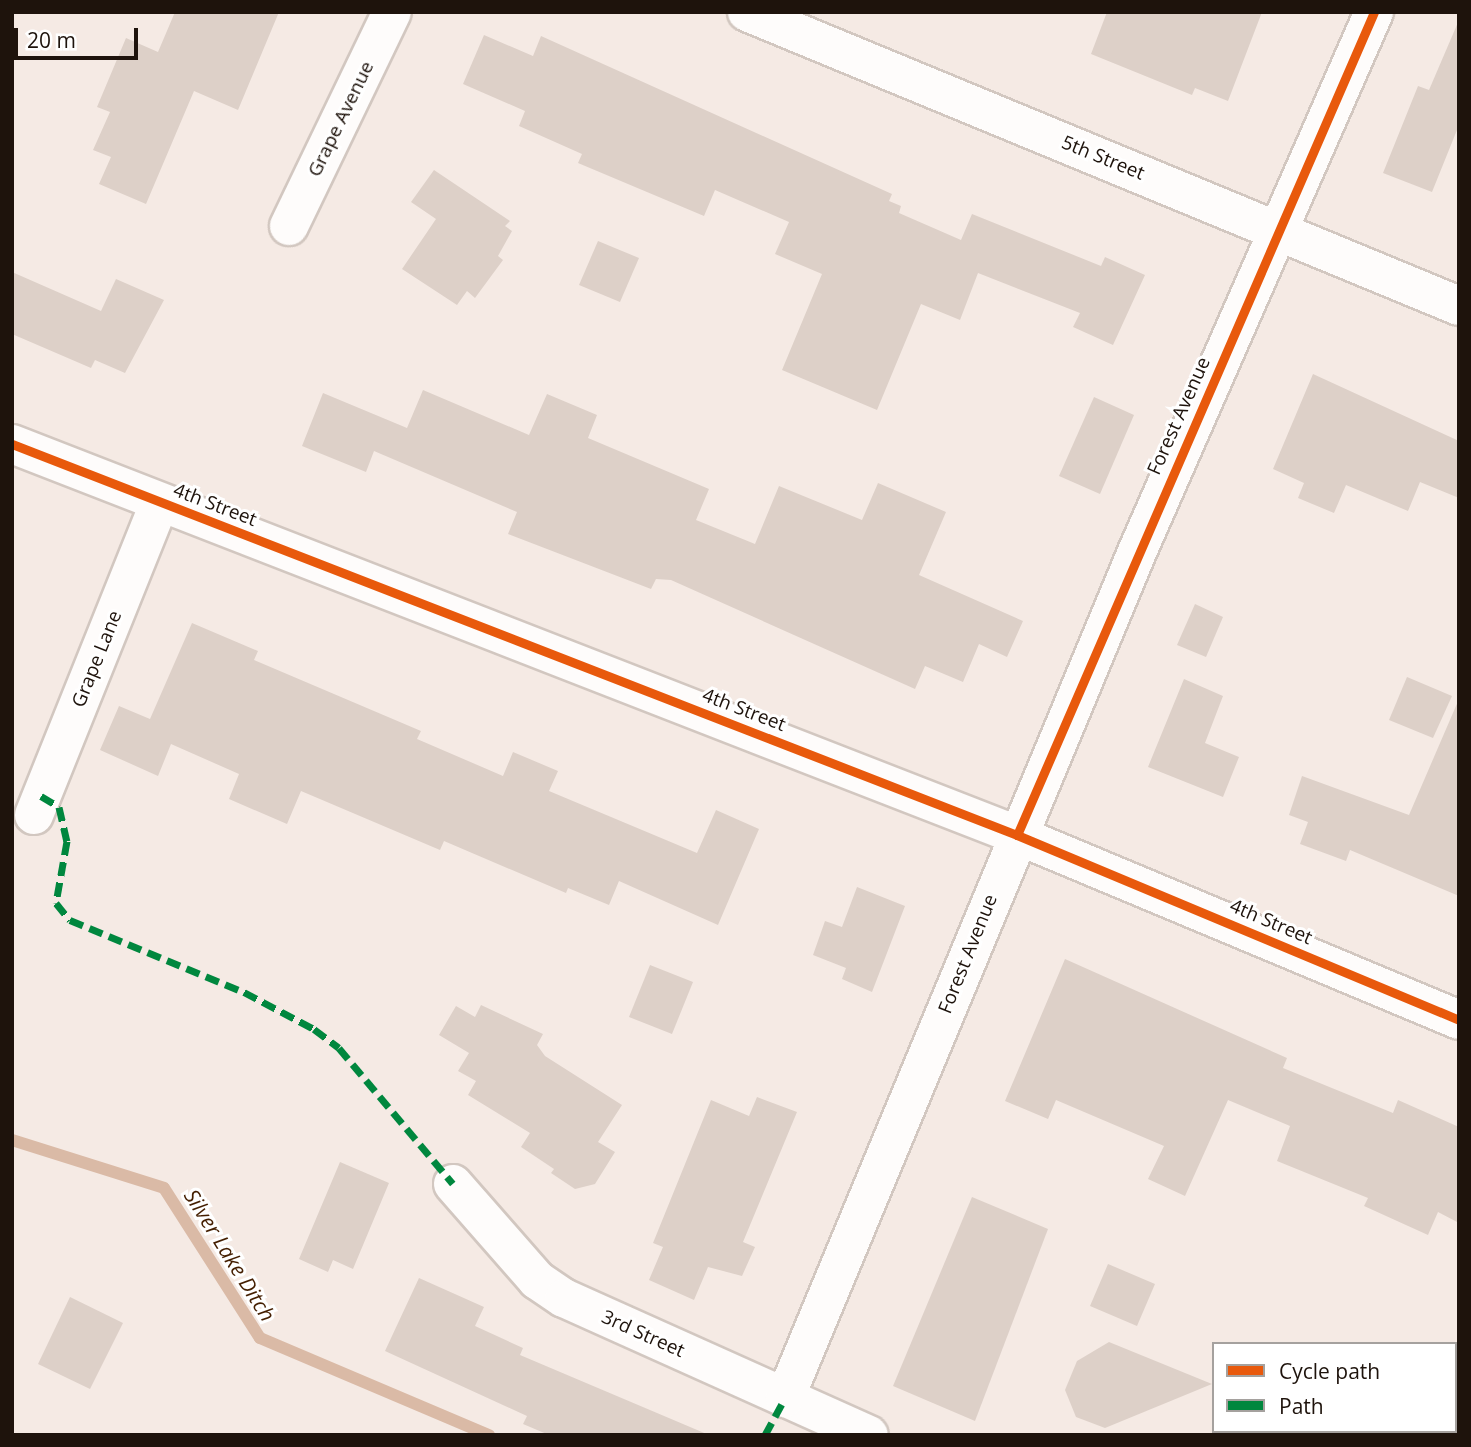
<!DOCTYPE html>
<html>
<head>
<meta charset="utf-8">
<style>
	body { margin:0 }
	#map { position:relative; width:1471px; height:1447px; overflow:hidden; background:#f5eae4; font-family:"Open Sans",sans-serif }
	div>[style] { position:absolute }
	[style*='--x'] { left:calc(var(--x)*1px); top:calc(var(--y)*1px); width:calc(var(--w)*1px); rotate:calc(var(--a)*1deg) }
	.stream>* { height:12px; margin:-6px; padding:0 6px; transform-origin:6px; border-radius:6px; background:#dabaa6 }
	.building>* { inset:0; background:#ddd0c8 }
	.roads { filter:drop-shadow(2px 0 #d2c7c0) drop-shadow(-2px 0 #d2c7c0) drop-shadow(0 2px #d2c7c0) drop-shadow(0 -2px #d2c7c0) }
	.street>* { height:38px; margin:-19px; padding:0 19px; transform-origin:19px; border-radius:19px; background:#fefcfb }
	.quiet>* { height:7px; margin-top:-3.5px; transform-origin:0; background:repeating-linear-gradient(90deg,#00873e 0 14px,transparent 0 21px) }
	.cycleway>* { height:9px; margin:-4.5px; padding:0 4.5px; transform-origin:4.5px; border-radius:4.5px; background:#e8590c }
	span { translate:-50% -50%; white-space:nowrap; text-align:center; line-height:1.15; -webkit-text-stroke:6px #fff; paint-order:stroke }
	.street-label { font-size:19px; color:#1e130c }
	.water-label { font-size:21px; color:#441e00; font-style:italic }
	.frame { position:absolute; inset:0; border:14px solid #1e130c; pointer-events:none }
	.legend { position:absolute; left:1212px; top:1342px; width:245px; height:91px; box-sizing:border-box; background:#fff; border:2px solid #a5a19e; margin:0; padding:9px 12px; list-style:none; font-size:21px; color:#1e130c }
	.legend li { display:flex; align-items:center; gap:14px; height:35px }
	.legend b { width:35px; border:2px solid #a5a19e }
	.scale { position:absolute; left:14px; top:28px; width:124px; height:32px; box-sizing:border-box; border:4px solid #1e130c; border-top:0; padding-left:9px; font-size:21px; line-height:24px; white-space:nowrap; color:#1e130c; -webkit-text-stroke:5px #fff; paint-order:stroke }
</style>
</head>
<body>
<div id="map">
	<div class="stream">
		<i style="--x:12;--y:1140;--w:159;--a:17.5"></i>
		<i style="--x:164;--y:1188;--w:178;--a:57.4"></i>
		<i style="--x:260;--y:1338;--w:249;--a:23"></i>
	</div>
	<div class="building">
		<i style="clip-path:polygon(175px 12px,279px 12px,238px 110px,194px 91px,146px 204px,99px 184px,111px 157px,93px 150px,110px 112px,97px 107px,126px 38px,158px 52px)"></i>
		<i style="clip-path:polygon(1107px 12px,1262px 12px,1228px 101px,1195px 88px,1192px 95px,1091px 54px)"></i>
		<i style="clip-path:polygon(1459px 20px,1459px 125px,1432px 192px,1383px 173px,1418px 86px,1429px 90px)"></i>
		<i style="clip-path:polygon(484px 35px,533px 56px,541px 36px,892px 194px,889px 201px,901px 206px,899px 213px,961px 240px,972px 214px,1101px 266px,1105px 257px,1145px 275px,1113px 345px,1073px 327px,1080px 313px,978px 273px,960px 320px,921px 304px,877px 410px,782px 370px,822px 274px,775px 254px,789px 222px,715px 190px,704px 216px,578px 163px,582px 154px,519px 126px,525px 111px,463px 84px)"></i>
		<i style="clip-path:polygon(434px 170px,510px 221px,505px 226px,512px 231px,498px 256px,503px 260px,475px 298px,467px 291px,457px 305px,402px 269px,436px 219px,411px 202px)"></i>
		<i style="clip-path:polygon(598px 241px,639px 258px,620px 302px,579px 285px)"></i>
		<i style="clip-path:polygon(12px 272px,101px 311px,116px 279px,164px 300px,125px 373px,95px 360px,91px 368px,12px 334px)"></i>
		<i style="clip-path:polygon(1313px 374px,1459px 441px,1459px 498px,1420px 482px,1408px 511px,1346px 485px,1334px 513px,1298px 498px,1304px 483px,1273px 469px)"></i>
		<i style="clip-path:polygon(423px 390px,529px 435px,547px 394px,597px 415px,588px 438px,709px 489px,696px 520px,755px 544px,779px 486px,862px 520px,878px 483px,946px 512px,919px 575px,1023px 621px,1007px 657px,979px 644px,963px 682px,925px 666px,915px 689px,671px 580px,656px 579px,651px 589px,508px 534px,517px 512px,374px 451px,366px 472px,302px 446px,323px 393px,407px 428px)"></i>
		<i style="clip-path:polygon(1094px 397px,1134px 415px,1100px 494px,1059px 476px)"></i>
		<i style="clip-path:polygon(1195px 604px,1223px 617px,1206px 657px,1177px 645px)"></i>
		<i style="clip-path:polygon(192px 623px,258px 651px,254px 660px,421px 731px,417px 739px,503px 776px,513px 752px,558px 771px,549px 791px,697px 853px,716px 810px,759px 829px,718px 925px,619px 881px,609px 905px,568px 888px,566px 893px,444px 841px,440px 850px,301px 791px,287px 824px,229px 799px,239px 774px,171px 744px,158px 776px,100px 750px,119px 706px,150px 719px)"></i>
		<i style="clip-path:polygon(1407px 677px,1452px 696px,1433px 738px,1389px 720px)"></i>
		<i style="clip-path:polygon(1184px 679px,1223px 696px,1205px 743px,1239px 757px,1223px 797px,1148px 767px)"></i>
		<i style="clip-path:polygon(1459px 699px,1459px 896px,1350px 850px,1346px 861px,1300px 844px,1308px 822px,1289px 815px,1302px 776px,1409px 815px)"></i>
		<i style="clip-path:polygon(857px 887px,905px 906px,872px 992px,842px 979px,846px 968px,813px 955px,825px 921px,842px 927px)"></i>
		<i style="clip-path:polygon(1065px 959px,1287px 1058px,1283px 1068px,1393px 1113px,1398px 1100px,1459px 1127px,1459px 1223px,1438px 1212px,1428px 1235px,1364px 1206px,1368px 1198px,1277px 1161px,1290px 1126px,1228px 1100px,1185px 1196px,1148px 1179px,1164px 1146px,1056px 1100px,1048px 1119px,1005px 1101px)"></i>
		<i style="clip-path:polygon(650px 965px,693px 982px,672px 1034px,629px 1017px)"></i>
		<i style="clip-path:polygon(481px 1005px,543px 1034px,537px 1045px,545px 1056px,622px 1105px,598px 1142px,615px 1152px,595px 1184px,575px 1189px,551px 1173px,554px 1169px,521px 1147px,530px 1133px,468px 1095px,476px 1081px,458px 1071px,469px 1053px,439px 1035px,456px 1006px,475px 1017px)"></i>
		<i style="clip-path:polygon(757px 1097px,797px 1112px,743px 1242px,755px 1247px,742px 1276px,708px 1267px,694px 1300px,649px 1280px,663px 1247px,653px 1243px,711px 1100px,749px 1116px)"></i>
		<i style="clip-path:polygon(340px 1162px,389px 1183px,353px 1269px,333px 1260px,328px 1272px,299px 1259px)"></i>
		<i style="clip-path:polygon(972px 1197px,1048px 1229px,975px 1421px,893px 1386px)"></i>
		<i style="clip-path:polygon(1108px 1264px,1155px 1284px,1137px 1326px,1090px 1306px)"></i>
		<i style="clip-path:polygon(419px 1278px,484px 1307px,475px 1326px,523px 1348px,520px 1355px,709px 1435px,549px 1435px,523px 1424px,527px 1416px,385px 1351px)"></i>
		<i style="clip-path:polygon(70px 1297px,123px 1323px,90px 1389px,38px 1364px)"></i>
		<i style="clip-path:polygon(1109px 1342px,1212px 1384px,1105px 1428px,1076px 1417px,1065px 1390px,1077px 1361px)"></i>
	</div>
	<div class="roads">
		<div class="street">
			<i style="--x:747;--y:12;--w:770;--a:22.44"></i>
			<i style="--x:289;--y:226;--w:237;--a:-64.3"></i>
			<i style="--x:12;--y:444;--w:1078;--a:21.26"></i>
			<i style="--x:1017;--y:835;--w:479;--a:22.7"></i>
			<i style="--x:34;--y:815;--w:337;--a:-68.1"></i>
			<i style="--x:453;--y:1184;--w:128;--a:48.8"></i>
			<i style="--x:537;--y:1280;--w:32;--a:34"></i>
			<i style="--x:564;--y:1298;--w:334;--a:24.2"></i>
			<i style="--x:785;--y:1398;--w:916;--a:-67.41"></i>
			<i style="--x:1137;--y:552;--w:590;--a:-66.3"></i>
		</div>
	</div>
	<div class="quiet">
		<i style="--x:41;--y:796;--w:21;--a:31"></i>
		<i style="--x:59;--y:807;--w:35;--a:77"></i>
		<i style="--x:67;--y:841;--w:63;--a:100.1"></i>
		<i style="--x:56;--y:903;--w:22;--a:51"></i>
		<i style="--x:70;--y:920;--w:188;--a:22.5"></i>
		<i style="--x:244;--y:992;--w:79;--a:27.9"></i>
		<i style="--x:314;--y:1029;--w:31;--a:37"></i>
		<i style="--x:339;--y:1048;--w:177;--a:50"></i>
		<i style="--x:765;--y:1435;--w:42;--a:-61.6"></i>
	</div>
	<div class="cycleway">
		<i style="--x:12;--y:444;--w:1078;--a:21.26"></i>
		<i style="--x:1017;--y:835;--w:479;--a:22.7"></i>
		<i style="--x:1017;--y:835;--w:897;--a:-66.55"></i>
	</div>
	<div class="street-label">
		<span style="left:341px;top:119px;rotate:-64deg">Grape Avenue</span>
		<span style="left:1103px;top:158px;rotate:22deg">5th Street</span>
		<span style="left:1179px;top:416px;rotate:-66deg">Forest Avenue</span>
		<span style="left:215px;top:505px;rotate:21deg">4th Street</span>
		<span style="left:97px;top:659px;rotate:-68deg">Grape Lane</span>
		<span style="left:744px;top:710px;rotate:21deg">4th Street</span>
		<span style="left:1271px;top:922px;rotate:23deg">4th Street</span>
		<span style="left:968px;top:954px;rotate:-68deg">Forest Avenue</span>
		<span style="left:643px;top:1334px;rotate:24deg">3rd Street</span>
	</div>
	<div class="water-label">
		<span style="left:230px;top:1255px;rotate:58deg">Silver Lake Ditch</span>
	</div>
	<div class="frame"></div>
	<ul class="legend">
	<li><b style="height:9px;background:#e8590c"></b>Cycle path</li>
	<li><b style="height:9px;background:#00873e"></b>Path</li>
	</ul>
	<div class="scale">20 m</div>
</div>
</body>
</html>
